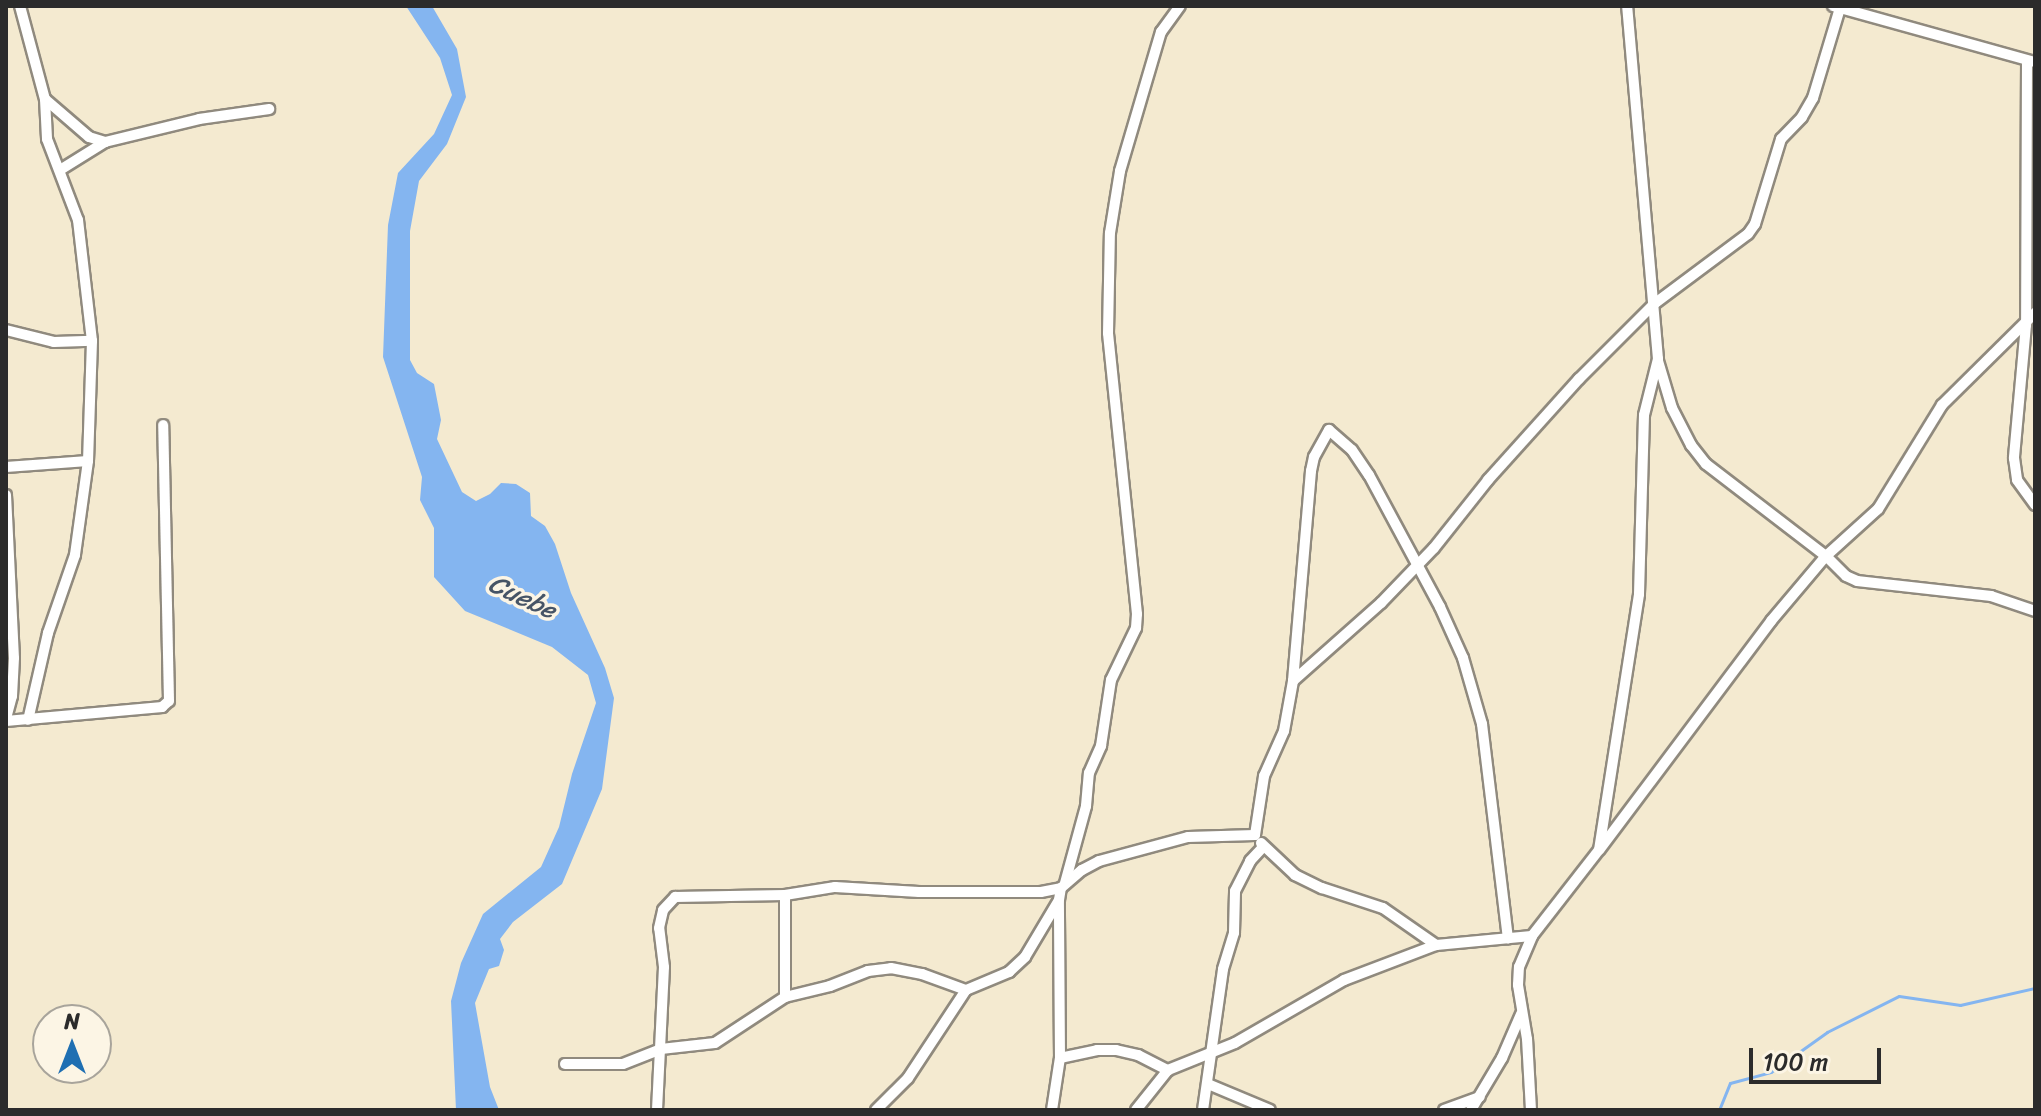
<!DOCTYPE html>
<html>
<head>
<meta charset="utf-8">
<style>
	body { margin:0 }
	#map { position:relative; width:2041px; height:1116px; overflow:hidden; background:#f4ead0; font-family:Sriracha,sans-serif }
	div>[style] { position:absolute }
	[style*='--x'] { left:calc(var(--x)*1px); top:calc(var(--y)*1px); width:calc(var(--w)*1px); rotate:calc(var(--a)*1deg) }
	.water>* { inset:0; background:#84b5f0 }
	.stream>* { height:3px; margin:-1.5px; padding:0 1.5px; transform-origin:1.5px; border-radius:1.5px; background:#84b5f0 }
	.roads { filter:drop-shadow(2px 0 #908a7e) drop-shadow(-2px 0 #908a7e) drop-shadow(0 2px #908a7e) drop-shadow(0 -2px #908a7e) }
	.minor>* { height:10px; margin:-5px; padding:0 5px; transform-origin:5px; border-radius:5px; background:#fff }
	span { translate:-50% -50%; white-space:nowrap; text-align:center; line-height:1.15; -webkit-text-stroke:7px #fcf5e5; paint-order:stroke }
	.water-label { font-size:26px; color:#465466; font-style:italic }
	.frame { position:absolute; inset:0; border:8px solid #2b2b2b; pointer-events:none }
	.north { position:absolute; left:32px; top:1004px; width:80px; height:80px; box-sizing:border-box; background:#fcf5e5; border:2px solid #a8a49b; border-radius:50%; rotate:0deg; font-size:22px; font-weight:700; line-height:32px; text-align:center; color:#2b2b2b }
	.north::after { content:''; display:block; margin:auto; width:28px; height:36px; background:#1f6fb2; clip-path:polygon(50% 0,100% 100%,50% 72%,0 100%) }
	.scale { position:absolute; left:1749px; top:1048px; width:132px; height:36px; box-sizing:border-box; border:4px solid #2b2b2b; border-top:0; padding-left:10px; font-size:24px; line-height:28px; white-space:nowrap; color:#2b2b2b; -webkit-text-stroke:6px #fcf5e5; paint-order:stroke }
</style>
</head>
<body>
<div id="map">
	<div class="water">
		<i style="clip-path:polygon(406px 6px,432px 6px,457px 49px,466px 97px,447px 144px,419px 181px,410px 231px,410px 360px,417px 373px,434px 384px,441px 420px,437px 439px,462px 492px,476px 501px,490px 494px,501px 483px,516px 484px,530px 493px,531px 516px,545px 526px,555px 544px,571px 593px,605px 668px,614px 698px,602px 789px,562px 884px,513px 922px,500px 939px,504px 950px,499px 966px,489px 969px,475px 1003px,490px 1087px,499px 1110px,456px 1110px,451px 1001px,461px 963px,483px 914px,541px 867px,559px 827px,572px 774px,596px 703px,588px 675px,552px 647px,465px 611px,434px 577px,434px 528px,420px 500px,422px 477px,383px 357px,388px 225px,398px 173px,434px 134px,452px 95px,440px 58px)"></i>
	</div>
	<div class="stream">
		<i style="--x:1719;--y:1110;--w:29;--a:-68"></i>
		<i style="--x:1730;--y:1083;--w:42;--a:-15"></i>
		<i style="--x:1771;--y:1072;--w:69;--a:-35.5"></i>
		<i style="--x:1827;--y:1032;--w:80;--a:-26.6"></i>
		<i style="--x:1899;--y:996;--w:62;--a:8.4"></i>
		<i style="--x:1960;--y:1005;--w:77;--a:-12.8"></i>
	</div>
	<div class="roads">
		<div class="minor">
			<i style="--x:20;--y:6;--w:96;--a:75"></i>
			<i style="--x:45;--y:99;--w:40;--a:87.1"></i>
			<i style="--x:47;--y:139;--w:87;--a:69.1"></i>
			<i style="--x:78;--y:220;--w:122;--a:83.4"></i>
			<i style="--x:92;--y:341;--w:120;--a:91.9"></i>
			<i style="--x:88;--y:461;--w:95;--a:97.9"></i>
			<i style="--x:75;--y:555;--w:83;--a:109.1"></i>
			<i style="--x:48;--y:633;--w:89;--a:102.9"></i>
			<i style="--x:1833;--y:6;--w:210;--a:15.5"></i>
			<i style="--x:2027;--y:61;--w:264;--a:90.2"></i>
			<i style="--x:2026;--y:325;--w:134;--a:95.2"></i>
			<i style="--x:2014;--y:458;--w:22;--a:82"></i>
			<i style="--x:2017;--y:480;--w:31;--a:54"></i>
			<i style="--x:45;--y:99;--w:58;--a:40.8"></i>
			<i style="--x:89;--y:137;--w:17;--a:17"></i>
			<i style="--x:60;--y:170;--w:53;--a:-31.9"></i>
			<i style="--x:105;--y:142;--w:97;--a:-13.7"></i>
			<i style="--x:199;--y:119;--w:71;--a:-8.1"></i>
			<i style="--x:6;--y:330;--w:49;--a:14"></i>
			<i style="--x:54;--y:342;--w:38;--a:-2"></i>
			<i style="--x:1658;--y:361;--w:49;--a:73.4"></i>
			<i style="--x:1672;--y:408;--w:42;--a:62.8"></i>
			<i style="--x:1691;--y:445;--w:24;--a:52"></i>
			<i style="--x:1706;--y:464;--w:151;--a:37.5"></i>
			<i style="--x:1826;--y:556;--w:28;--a:45"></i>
			<i style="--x:1846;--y:576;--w:12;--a:24"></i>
			<i style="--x:1857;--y:581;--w:135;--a:6.4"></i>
			<i style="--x:1991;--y:596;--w:46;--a:18.8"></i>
			<i style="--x:6;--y:467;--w:82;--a:-4.2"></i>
			<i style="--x:6;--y:495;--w:163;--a:87.2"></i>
			<i style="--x:14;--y:658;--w:38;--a:93"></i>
			<i style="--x:12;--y:696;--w:24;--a:105"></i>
			<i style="--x:1293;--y:681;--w:211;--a:-85.1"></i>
			<i style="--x:1311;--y:471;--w:14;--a:-78"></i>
			<i style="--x:1314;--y:457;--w:31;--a:-61"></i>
			<i style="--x:1329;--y:430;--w:30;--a:41"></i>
			<i style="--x:1352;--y:450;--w:30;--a:56"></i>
			<i style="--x:1369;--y:475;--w:150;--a:61.7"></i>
			<i style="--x:1440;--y:607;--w:56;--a:65.7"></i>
			<i style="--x:1463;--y:658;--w:69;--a:73.9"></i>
			<i style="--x:1482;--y:724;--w:216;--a:83.1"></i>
			<i style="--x:6;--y:721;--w:157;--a:-5.1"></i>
			<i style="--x:162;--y:707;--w:9;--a:-41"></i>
			<i style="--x:169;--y:701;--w:276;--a:-91.2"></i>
			<i style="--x:1255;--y:835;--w:60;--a:-81.3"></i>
			<i style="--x:1264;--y:776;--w:49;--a:-66"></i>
			<i style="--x:1284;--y:731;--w:51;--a:-79.8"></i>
			<i style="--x:1293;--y:681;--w:118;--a:-41.6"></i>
			<i style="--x:1381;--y:603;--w:76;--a:-46.1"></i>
			<i style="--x:1434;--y:548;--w:87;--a:-51.5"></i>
			<i style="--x:1488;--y:480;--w:136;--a:-48"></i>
			<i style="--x:1579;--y:379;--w:106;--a:-45"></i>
			<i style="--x:1654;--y:304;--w:117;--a:-36.7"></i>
			<i style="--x:1748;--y:234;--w:12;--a:-55"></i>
			<i style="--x:1755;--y:224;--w:89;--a:-73"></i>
			<i style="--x:1781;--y:139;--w:30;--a:-46"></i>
			<i style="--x:1802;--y:117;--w:22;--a:-60"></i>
			<i style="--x:1813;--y:98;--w:94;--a:-73.3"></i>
			<i style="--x:1261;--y:843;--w:47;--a:43.3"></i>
			<i style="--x:1295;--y:875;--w:30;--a:26"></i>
			<i style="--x:1322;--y:888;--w:64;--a:18.2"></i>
			<i style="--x:1383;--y:908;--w:65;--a:34.9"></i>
			<i style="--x:1600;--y:849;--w:285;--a:-53.1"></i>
			<i style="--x:1771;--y:621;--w:85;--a:-49.8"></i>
			<i style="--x:1826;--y:556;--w:70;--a:-42.1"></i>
			<i style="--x:1878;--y:509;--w:122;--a:-58.4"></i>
			<i style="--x:1942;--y:405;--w:131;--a:-44.7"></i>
			<i style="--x:1065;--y:883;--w:80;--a:-74.7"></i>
			<i style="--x:1086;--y:806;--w:33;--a:-85"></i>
			<i style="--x:1089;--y:773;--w:30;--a:-66"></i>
			<i style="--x:1101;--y:746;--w:67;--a:-81.4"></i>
			<i style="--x:1111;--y:680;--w:58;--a:-64.3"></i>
			<i style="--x:1136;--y:628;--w:14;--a:-86"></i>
			<i style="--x:1137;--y:614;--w:282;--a:-95.9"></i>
			<i style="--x:1108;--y:333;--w:100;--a:-88.9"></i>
			<i style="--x:1110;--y:233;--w:63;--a:-80.8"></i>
			<i style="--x:1120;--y:171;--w:145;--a:-73.6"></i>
			<i style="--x:1161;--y:32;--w:32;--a:-54"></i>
			<i style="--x:785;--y:895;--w:102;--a:90"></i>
			<i style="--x:1060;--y:1058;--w:38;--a:-12"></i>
			<i style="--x:1097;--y:1050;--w:19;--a:0"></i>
			<i style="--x:1116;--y:1050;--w:23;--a:13"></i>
			<i style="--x:1138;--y:1055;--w:34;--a:27"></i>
			<i style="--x:565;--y:1064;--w:58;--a:0"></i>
			<i style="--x:623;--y:1064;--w:41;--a:-21.5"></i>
			<i style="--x:661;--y:1049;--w:54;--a:-6.3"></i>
			<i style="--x:715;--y:1043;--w:84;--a:-33.3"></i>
			<i style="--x:785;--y:997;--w:46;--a:-13.7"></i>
			<i style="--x:830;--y:986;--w:41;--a:-21.5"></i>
			<i style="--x:868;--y:971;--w:23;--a:-7"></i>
			<i style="--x:891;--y:968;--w:32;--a:11"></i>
			<i style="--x:922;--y:974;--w:47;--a:20"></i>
			<i style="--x:1208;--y:1084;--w:67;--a:22.8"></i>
			<i style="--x:657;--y:1110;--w:143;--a:-87.2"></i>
			<i style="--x:664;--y:967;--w:39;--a:-97"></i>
			<i style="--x:659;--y:928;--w:18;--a:-77"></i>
			<i style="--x:663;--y:910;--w:18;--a:-47"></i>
			<i style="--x:675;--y:897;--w:110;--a:-1"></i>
			<i style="--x:785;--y:895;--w:51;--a:-9.1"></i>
			<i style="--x:835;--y:887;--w:84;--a:3.4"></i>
			<i style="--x:919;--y:892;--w:122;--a:0"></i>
			<i style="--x:1041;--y:892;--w:20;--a:-11"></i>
			<i style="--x:876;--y:1110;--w:45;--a:-45"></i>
			<i style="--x:908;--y:1078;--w:105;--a:-56.6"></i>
			<i style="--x:966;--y:990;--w:47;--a:-22.7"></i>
			<i style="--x:1009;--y:972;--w:22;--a:-43"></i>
			<i style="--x:1025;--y:957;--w:66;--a:-59.2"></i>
			<i style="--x:1059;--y:900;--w:12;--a:-81"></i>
			<i style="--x:1061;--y:888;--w:28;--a:-41"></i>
			<i style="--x:1082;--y:870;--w:19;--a:-28"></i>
			<i style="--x:1099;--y:861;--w:92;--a:-15.1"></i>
			<i style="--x:1188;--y:837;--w:67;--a:-1.7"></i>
			<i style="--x:1052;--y:1110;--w:53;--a:-81.3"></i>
			<i style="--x:1060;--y:1058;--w:156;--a:-90.4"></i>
			<i style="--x:1136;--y:1110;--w:51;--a:-51.3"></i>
			<i style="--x:1168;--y:1070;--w:72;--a:-21.9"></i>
			<i style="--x:1235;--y:1043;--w:126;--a:-30"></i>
			<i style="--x:1344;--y:980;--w:98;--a:-20.8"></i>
			<i style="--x:1436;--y:945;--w:96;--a:-5.4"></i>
			<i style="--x:1203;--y:1110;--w:142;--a:-81.9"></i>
			<i style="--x:1223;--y:969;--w:38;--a:-73"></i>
			<i style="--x:1234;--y:933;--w:42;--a:-88.6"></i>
			<i style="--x:1235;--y:891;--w:34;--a:-63"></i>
			<i style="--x:1250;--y:861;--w:19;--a:-47"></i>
			<i style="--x:1444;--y:1110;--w:38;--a:-20"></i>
			<i style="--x:1471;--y:1110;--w:61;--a:-59.2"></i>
			<i style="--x:1502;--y:1058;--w:48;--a:-66.6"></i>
			<i style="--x:1531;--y:1110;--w:71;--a:-93.2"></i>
			<i style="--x:1527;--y:1039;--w:55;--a:-99.5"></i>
			<i style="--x:1518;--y:985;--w:18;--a:-87"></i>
			<i style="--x:1519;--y:967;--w:34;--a:-67"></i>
			<i style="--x:1532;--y:936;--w:109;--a:-52.1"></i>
			<i style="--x:1599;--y:850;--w:259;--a:-81.1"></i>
			<i style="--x:1639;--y:594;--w:179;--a:-88.4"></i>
			<i style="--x:1644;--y:415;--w:58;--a:-76"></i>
			<i style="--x:1658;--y:359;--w:354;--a:-95"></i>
		</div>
	</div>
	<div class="water-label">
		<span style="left:522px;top:597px;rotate:25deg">Cuebe</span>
	</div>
	<div class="frame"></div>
	<div class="north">N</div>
	<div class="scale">100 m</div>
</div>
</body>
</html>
